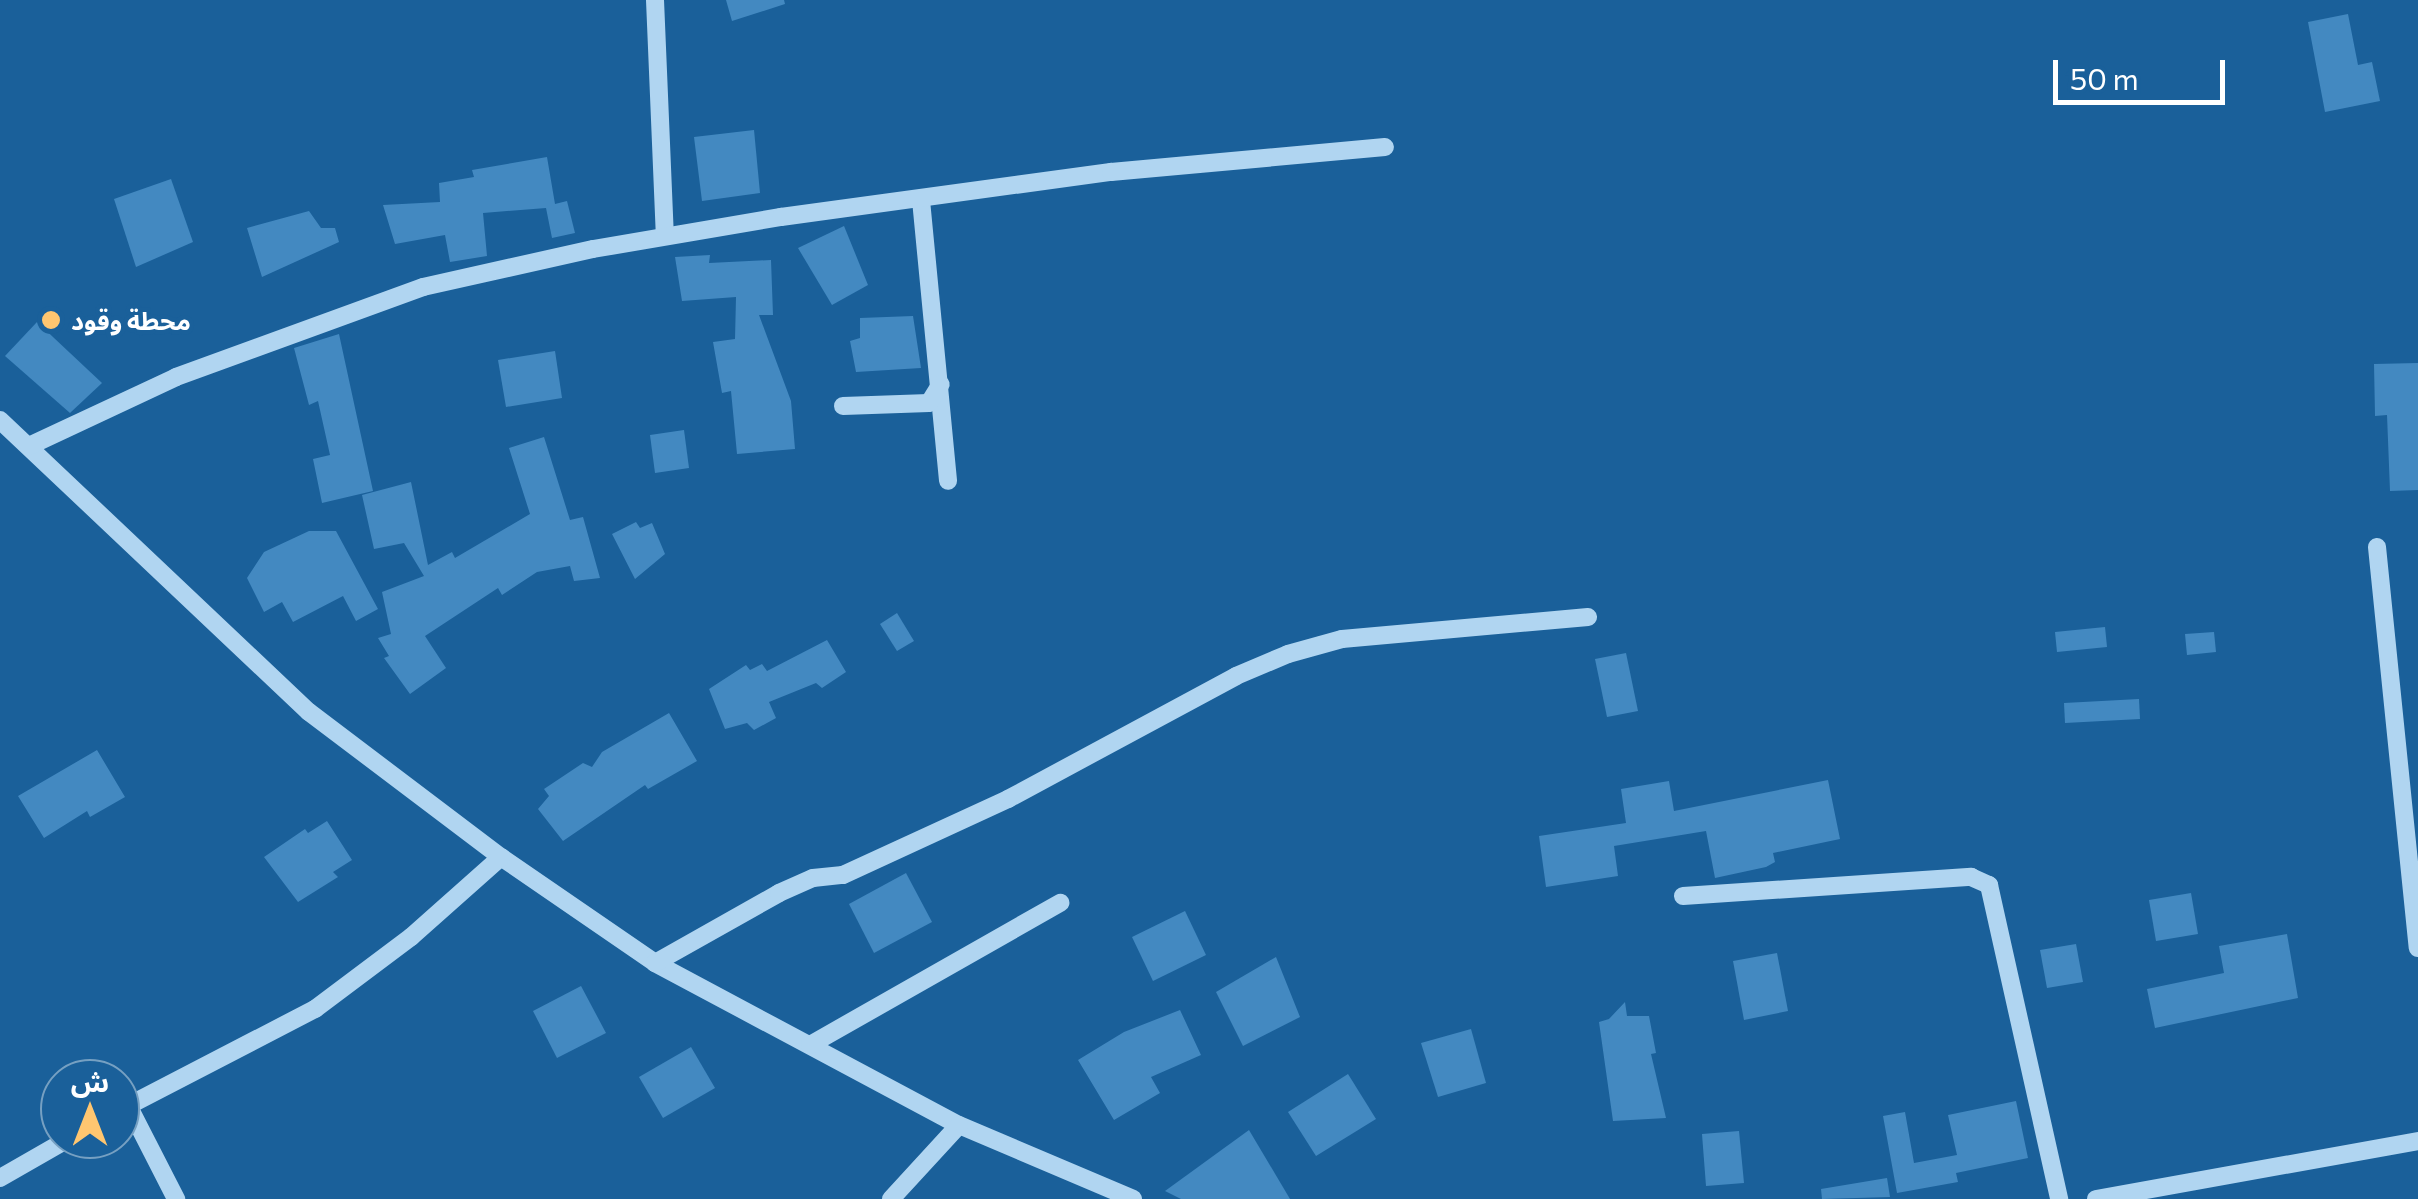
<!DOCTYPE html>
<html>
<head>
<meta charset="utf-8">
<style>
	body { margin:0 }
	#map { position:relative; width:2418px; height:1199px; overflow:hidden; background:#1a609a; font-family:Commissioner,"Noto Sans Arabic",sans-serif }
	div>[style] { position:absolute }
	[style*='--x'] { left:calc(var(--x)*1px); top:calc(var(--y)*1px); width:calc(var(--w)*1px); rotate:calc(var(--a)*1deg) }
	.building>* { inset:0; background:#4389c1 }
	.minor>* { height:18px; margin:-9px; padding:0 9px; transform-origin:9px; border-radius:9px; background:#b0d5f1 }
	.dots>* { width:28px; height:28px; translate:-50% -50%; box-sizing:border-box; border:5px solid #1a609a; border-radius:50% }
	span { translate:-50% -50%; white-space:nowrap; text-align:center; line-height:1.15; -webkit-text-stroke:9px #1a609a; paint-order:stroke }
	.poi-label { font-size:25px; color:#fff; font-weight:700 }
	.left { translate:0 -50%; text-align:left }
	.north { position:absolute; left:40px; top:1059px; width:100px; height:100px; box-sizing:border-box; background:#1a609a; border:2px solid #76a0c2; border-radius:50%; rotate:0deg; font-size:28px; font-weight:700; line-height:40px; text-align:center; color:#fff }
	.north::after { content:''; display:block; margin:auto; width:35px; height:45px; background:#ffc670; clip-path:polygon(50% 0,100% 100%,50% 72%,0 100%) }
	.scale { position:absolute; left:2053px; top:60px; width:172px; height:45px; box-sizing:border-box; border:5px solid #fff; border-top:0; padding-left:12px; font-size:30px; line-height:35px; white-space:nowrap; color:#fff; -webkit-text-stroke:8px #1a609a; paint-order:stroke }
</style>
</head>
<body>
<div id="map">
	<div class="building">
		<i style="clip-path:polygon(726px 0,784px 0,785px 4px,732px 21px)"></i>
		<i style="clip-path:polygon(2348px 14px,2358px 65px,2372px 62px,2380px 101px,2325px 112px,2308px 22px)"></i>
		<i style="clip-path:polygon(754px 130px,760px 193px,702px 201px,694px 137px)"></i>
		<i style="clip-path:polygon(547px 157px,555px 204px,567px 201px,575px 233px,552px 238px,546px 208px,483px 213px,487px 256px,450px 262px,445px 235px,395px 244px,383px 205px,440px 202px,439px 183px,474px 177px,472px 170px)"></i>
		<i style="clip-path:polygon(171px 179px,193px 242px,136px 267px,114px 199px)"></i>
		<i style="clip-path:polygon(309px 211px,321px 228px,335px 228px,339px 242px,262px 277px,247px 228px)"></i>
		<i style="clip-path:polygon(844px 226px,868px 285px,832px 305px,798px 248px)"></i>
		<i style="clip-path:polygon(710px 255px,709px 263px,771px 260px,773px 315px,759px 315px,791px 401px,795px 449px,737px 454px,731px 391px,722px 393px,713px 342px,735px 339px,736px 297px,682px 301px,675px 257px)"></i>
		<i style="clip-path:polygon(913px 316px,921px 368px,856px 372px,850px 341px,860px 338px,860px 318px)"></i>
		<i style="clip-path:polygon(37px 322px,102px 383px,70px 413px,5px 356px)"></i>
		<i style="clip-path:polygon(339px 334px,373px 491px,322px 503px,313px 459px,330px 455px,318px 401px,309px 405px,294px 348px)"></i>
		<i style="clip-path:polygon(555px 351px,562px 398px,506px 407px,498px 360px)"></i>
		<i style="clip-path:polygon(2418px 363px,2418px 490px,2390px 491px,2387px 415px,2375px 416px,2374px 364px)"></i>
		<i style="clip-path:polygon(684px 430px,689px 468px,655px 473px,650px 435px)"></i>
		<i style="clip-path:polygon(544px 437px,570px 520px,583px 517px,600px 578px,574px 581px,570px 566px,537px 572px,502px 595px,498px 588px,425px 636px,446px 668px,410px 694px,384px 658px,389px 656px,378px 638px,391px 634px,382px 592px,424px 576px,404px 543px,374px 549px,362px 495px,411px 482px,428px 565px,452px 552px,455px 558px,530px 514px,509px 448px)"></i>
		<i style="clip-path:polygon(636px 522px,640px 528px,652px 523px,665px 554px,635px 579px,612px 534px)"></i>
		<i style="clip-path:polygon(309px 531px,336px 531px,378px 609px,356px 621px,343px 596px,293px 622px,282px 602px,264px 612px,247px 578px,264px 552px)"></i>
		<i style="clip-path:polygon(897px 613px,914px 641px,897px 651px,880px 624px)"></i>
		<i style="clip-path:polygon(2105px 627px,2107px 647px,2057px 652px,2055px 632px)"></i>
		<i style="clip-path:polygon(2214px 632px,2216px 652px,2187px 655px,2185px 634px)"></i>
		<i style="clip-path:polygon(827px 640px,846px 672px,822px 688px,816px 683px,769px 702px,776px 718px,754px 730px,747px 723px,725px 729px,709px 689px,746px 665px,750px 670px,762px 664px,767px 671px)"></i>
		<i style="clip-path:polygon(1626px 653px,1638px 711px,1607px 717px,1595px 659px)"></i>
		<i style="clip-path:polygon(2139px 699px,2140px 719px,2065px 723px,2064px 703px)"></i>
		<i style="clip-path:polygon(669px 713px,697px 761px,648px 789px,645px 785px,563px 841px,538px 809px,549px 796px,544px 789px,583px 763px,592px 767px,602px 752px)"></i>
		<i style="clip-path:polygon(97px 750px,125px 797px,90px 817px,87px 811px,44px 838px,18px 796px)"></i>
		<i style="clip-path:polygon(1828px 780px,1840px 839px,1773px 853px,1775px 862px,1766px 867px,1715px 878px,1706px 831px,1614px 846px,1618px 876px,1546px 887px,1539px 836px,1626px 823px,1621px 789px,1669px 781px,1674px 811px)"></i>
		<i style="clip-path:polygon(327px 821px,352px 860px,333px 872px,338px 877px,298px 902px,264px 857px,305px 829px,308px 833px)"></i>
		<i style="clip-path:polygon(906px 873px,932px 922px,874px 953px,849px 904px)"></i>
		<i style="clip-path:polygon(2191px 893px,2198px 934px,2156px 941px,2149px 900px)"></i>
		<i style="clip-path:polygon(1185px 911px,1206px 955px,1153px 981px,1132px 937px)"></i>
		<i style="clip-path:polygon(2287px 934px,2298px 998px,2155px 1028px,2147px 989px,2224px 973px,2219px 946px)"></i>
		<i style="clip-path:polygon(2076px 944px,2083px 982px,2047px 988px,2040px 950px)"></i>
		<i style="clip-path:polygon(1777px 953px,1788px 1011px,1744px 1020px,1733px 961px)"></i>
		<i style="clip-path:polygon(1276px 957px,1300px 1017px,1243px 1046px,1216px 992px)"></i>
		<i style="clip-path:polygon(581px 986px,606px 1033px,557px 1058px,533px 1011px)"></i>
		<i style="clip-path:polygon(1625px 1002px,1627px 1016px,1649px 1016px,1656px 1053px,1651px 1054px,1666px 1118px,1613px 1121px,1599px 1022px,1609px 1019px)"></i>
		<i style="clip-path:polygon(1180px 1010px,1201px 1055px,1151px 1077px,1160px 1093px,1114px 1120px,1078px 1060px,1124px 1032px)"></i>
		<i style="clip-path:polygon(1471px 1029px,1486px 1083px,1438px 1097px,1421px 1043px)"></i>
		<i style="clip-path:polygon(691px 1047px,715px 1088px,663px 1118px,639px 1077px)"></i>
		<i style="clip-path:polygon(1348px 1074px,1376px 1119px,1316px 1156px,1288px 1112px)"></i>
		<i style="clip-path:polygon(2016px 1101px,2028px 1158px,1956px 1173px,1958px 1182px,1897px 1193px,1883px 1116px,1905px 1112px,1914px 1163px,1957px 1155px,1948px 1115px)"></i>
		<i style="clip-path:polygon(1249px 1130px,1290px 1199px,1181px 1199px,1165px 1191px)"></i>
		<i style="clip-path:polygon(1739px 1131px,1744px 1183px,1706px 1186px,1702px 1134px)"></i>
		<i style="clip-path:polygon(1887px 1178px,1890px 1197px,1822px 1199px,1821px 1189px)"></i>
	</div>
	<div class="minor">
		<i style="--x:655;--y:0;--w:235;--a:87.6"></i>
		<i style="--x:921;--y:200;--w:282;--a:84.5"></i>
		<i style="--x:843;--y:406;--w:86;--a:-2"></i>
		<i style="--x:929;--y:403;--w:22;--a:-58"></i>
		<i style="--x:0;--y:420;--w:425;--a:43.4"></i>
		<i style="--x:309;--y:712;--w:241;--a:37.1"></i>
		<i style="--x:501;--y:857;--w:187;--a:34.5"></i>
		<i style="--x:655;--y:963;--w:344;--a:28.1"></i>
		<i style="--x:959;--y:1125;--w:189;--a:23"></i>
		<i style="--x:29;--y:446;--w:162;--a:-25.1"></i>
		<i style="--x:176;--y:377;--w:263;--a:-20"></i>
		<i style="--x:423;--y:287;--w:174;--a:-12.6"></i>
		<i style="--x:593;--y:249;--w:191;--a:-9.7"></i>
		<i style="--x:781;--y:217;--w:333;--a:-7.8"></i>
		<i style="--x:1111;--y:172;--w:275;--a:-5.2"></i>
		<i style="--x:2377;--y:547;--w:403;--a:84.2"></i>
		<i style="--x:1683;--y:896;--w:289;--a:-3.8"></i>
		<i style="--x:1971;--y:877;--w:20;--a:24"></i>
		<i style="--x:1989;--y:885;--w:322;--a:77.4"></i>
		<i style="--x:655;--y:963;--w:142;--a:-29.4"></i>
		<i style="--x:779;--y:893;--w:37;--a:-24"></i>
		<i style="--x:813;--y:878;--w:30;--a:-6"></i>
		<i style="--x:843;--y:875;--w:182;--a:-24.7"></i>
		<i style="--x:1008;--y:799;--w:259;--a:-28.3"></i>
		<i style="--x:1236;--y:676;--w:56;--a:-22.9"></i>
		<i style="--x:1288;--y:654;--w:56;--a:-15.5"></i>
		<i style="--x:1342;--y:639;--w:247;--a:-5.1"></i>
		<i style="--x:810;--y:1045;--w:288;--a:-29.6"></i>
		<i style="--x:128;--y:1105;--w:106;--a:62.9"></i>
		<i style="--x:120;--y:1110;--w:220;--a:-27.4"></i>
		<i style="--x:315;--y:1009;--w:120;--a:-36.9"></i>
		<i style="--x:411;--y:937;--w:120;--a:-41.6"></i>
		<i style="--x:0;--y:1178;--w:78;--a:-29.8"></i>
		<i style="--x:891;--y:1199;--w:100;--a:-47.4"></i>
		<i style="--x:2096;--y:1199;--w:327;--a:-10.2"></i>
	</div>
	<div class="dots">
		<i style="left:51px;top:320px;background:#ffc670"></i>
	</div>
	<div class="poi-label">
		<span class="left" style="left:71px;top:320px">محطة وقود</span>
	</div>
	<div class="north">ش</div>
	<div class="scale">50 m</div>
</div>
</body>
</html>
